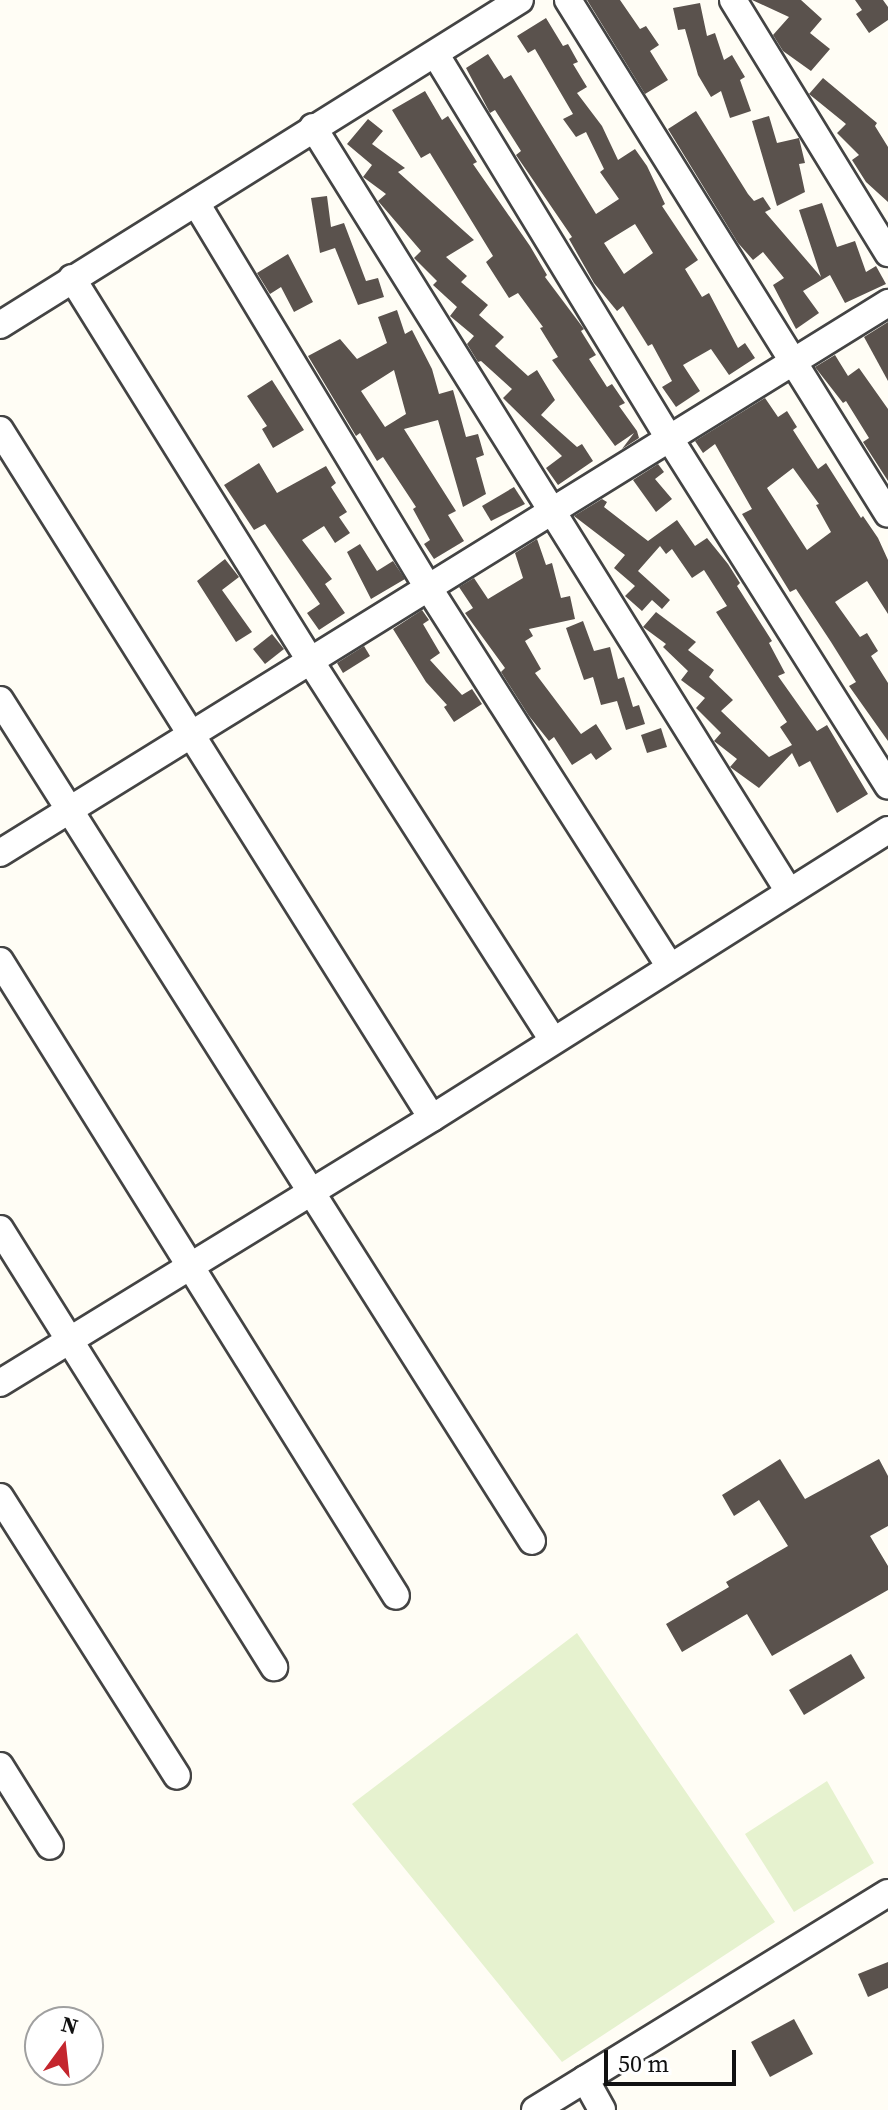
<!DOCTYPE html>
<html>
<head>
<meta charset="utf-8">
<style>
	body { margin:0 }
	#map { position:relative; width:888px; height:2110px; overflow:hidden; background:#fffdf5; font-family:"Source Serif 4",serif }
	div>[style] { position:absolute }
	[style*='--x'] { left:calc(var(--x)*1px); top:calc(var(--y)*1px); width:calc(var(--w)*1px); rotate:calc(var(--a)*1deg) }
	.pitch>* { inset:0; background:#e6f2cf }
	.building>* { inset:0; background:#5a524d }
	.roads { filter:drop-shadow(2px 0 #444) drop-shadow(-2px 0 #444) drop-shadow(0 2px #444) drop-shadow(0 -2px #444) }
	.minor>* { height:26px; margin:-13px; padding:0 13px; transform-origin:13px; border-radius:13px; background:#fff }
	span { translate:-50% -50%; white-space:nowrap; text-align:center; line-height:1.15; -webkit-text-stroke:8px #fff; paint-order:stroke }
	.north { position:absolute; left:24px; top:2006px; width:80px; height:80px; box-sizing:border-box; background:#fff; border:2px solid #a0a0a0; border-radius:50%; rotate:15deg; font-size:22px; font-weight:700; line-height:32px; text-align:center; color:#111 }
	.north::after { content:''; display:block; margin:auto; width:28px; height:36px; background:#c4262e; clip-path:polygon(50% 0,100% 100%,50% 72%,0 100%) }
	.scale { position:absolute; left:604px; top:2050px; width:132px; height:36px; box-sizing:border-box; border:4px solid #111; border-top:0; padding-left:10px; font-size:24px; line-height:28px; white-space:nowrap; color:#111; -webkit-text-stroke:6px #fff; paint-order:stroke }
</style>
</head>
<body>
<div id="map">
	<div class="pitch">
		<i style="clip-path:polygon(577px 1633px,775px 1922px,562px 2062px,352px 1804px)"></i>
		<i style="clip-path:polygon(827px 1781px,874px 1863px,794px 1912px,745px 1834px)"></i>
	</div>
	<div class="building">
		<i style="clip-path:polygon(587px 0,620px 0,640px 29px,646px 26px,659px 45px,650px 51px,668px 80px,645px 94px)"></i>
		<i style="clip-path:polygon(752px 0,801px 0,822px 19px,810px 33px,830px 49px,811px 71px,783px 51px,773px 35px,789px 17px)"></i>
		<i style="clip-path:polygon(855px 0,883px 0,888px 7px,888px 20px,869px 33px,856px 14px,862px 10px)"></i>
		<i style="clip-path:polygon(700px 3px,707px 36px,715px 33px,724px 60px,732px 55px,745px 77px,740px 80px,751px 111px,730px 118px,721px 91px,711px 97px,698px 75px,685px 29px,678px 30px,673px 8px)"></i>
		<i style="clip-path:polygon(evenodd,546px 18px,563px 46px,568px 44px,578px 62px,573px 64px,587px 87px,577px 93px,602px 126px,618px 160px,635px 149px,647px 166px,665px 204px,662px 206px,698px 260px,685px 269px,702px 297px,709px 293px,738px 348px,745px 343px,755px 358px,729px 375px,711px 349px,683px 365px,700px 391px,676px 407px,662px 387px,672px 381px,652px 344px,648px 346px,623px 306px,617px 311px,594px 283px,569px 239px,572px 237px,516px 155px,521px 151px,495px 110px,490px 113px,466px 68px,488px 54px,504px 79px,511px 75px,596px 214px,619px 199px,600px 172px,604px 169px,586px 132px,576px 137px,563px 119px,573px 114px,535px 49px,528px 53px,517px 36px,546px 18px,635px 224px,653px 253px,624px 274px,604px 243px,635px 224px)"></i>
		<i style="clip-path:polygon(823px 78px,877px 123px,875px 126px,888px 147px,888px 202px,866px 182px,852px 160px,859px 155px,837px 133px,846px 124px,809px 94px)"></i>
		<i style="clip-path:polygon(425px 91px,442px 120px,448px 116px,477px 162px,473px 164px,530px 246px,547px 275px,545px 277px,584px 329px,581px 331px,596px 355px,589px 359px,607px 387px,612px 384px,625px 403px,619px 406px,637px 431px,639px 438px,622px 449px,634px 433px,615px 446px,552px 360px,558px 357px,540px 328px,543px 327px,518px 293px,509px 298px,486px 262px,493px 256px,430px 153px,421px 158px,392px 110px)"></i>
		<i style="clip-path:polygon(696px 111px,748px 194px,754px 201px,763px 197px,771px 209px,765px 212px,821px 277px,799px 210px,822px 203px,837px 247px,855px 241px,866px 272px,876px 266px,886px 284px,845px 303px,830px 275px,803px 291px,819px 313px,796px 329px,773px 285px,784px 278px,763px 252px,753px 260px,738px 243px,668px 129px)"></i>
		<i style="clip-path:polygon(769px 116px,777px 143px,799px 138px,805px 163px,799px 164px,805px 192px,777px 206px,752px 121px)"></i>
		<i style="clip-path:polygon(368px 119px,383px 131px,372px 144px,405px 168px,398px 172px,474px 240px,446px 257px,467px 276px,461px 282px,488px 305px,479px 315px,504px 337px,495px 346px,528px 376px,537px 370px,555px 400px,541px 415px,577px 447px,582px 444px,593px 461px,558px 485px,546px 468px,562px 456px,503px 398px,512px 389px,481px 361px,478px 362px,467px 344px,474px 336px,450px 316px,457px 307px,433px 285px,437px 281px,414px 258px,421px 251px,378px 201px,386px 194px,363px 177px,372px 165px,347px 144px)"></i>
		<i style="clip-path:polygon(327px 196px,331px 227px,344px 223px,366px 281px,378px 278px,384px 297px,358px 305px,335px 248px,320px 253px,311px 198px)"></i>
		<i style="clip-path:polygon(288px 254px,313px 302px,294px 312px,281px 287px,270px 294px,257px 273px)"></i>
		<i style="clip-path:polygon(evenodd,397px 310px,405px 334px,412px 330px,432px 369px,439px 394px,453px 390px,466px 437px,478px 434px,484px 455px,476px 458px,486px 494px,463px 507px,438px 420px,404px 429px,456px 511px,448px 515px,464px 541px,434px 559px,424px 544px,430px 540px,413px 509px,416px 507px,383px 457px,377px 461px,360px 433px,356px 436px,308px 356px,340px 339px,357px 359px,387px 343px,378px 317px,397px 310px,394px 370px,406px 414px,385px 427px,361px 391px,394px 370px)"></i>
		<i style="clip-path:polygon(888px 322px,888px 381px,864px 337px)"></i>
		<i style="clip-path:polygon(835px 355px,848px 376px,859px 368px,888px 409px,888px 481px,863px 442px,869px 438px,846px 401px,843px 403px,815px 367px)"></i>
		<i style="clip-path:polygon(272px 380px,304px 430px,273px 448px,262px 429px,267px 426px,247px 396px)"></i>
		<i style="clip-path:polygon(evenodd,765px 398px,778px 417px,787px 411px,797px 427px,793px 430px,818px 469px,826px 463px,861px 518px,863px 516px,878px 538px,888px 560px,888px 614px,867px 581px,835px 602px,860px 637px,867px 633px,878px 651px,871px 656px,888px 683px,888px 741px,849px 686px,856px 682px,831px 642px,796px 589px,790px 592px,742px 514px,752px 509px,715px 444px,703px 453px,695px 441px,765px 398px,793px 468px,819px 504px,816px 505px,831px 532px,807px 550px,767px 488px,793px 468px)"></i>
		<i style="clip-path:polygon(259px 463px,277px 493px,326px 466px,336px 483px,331px 487px,347px 512px,339px 517px,350px 533px,335px 543px,324px 526px,302px 540px,332px 579px,325px 584px,345px 613px,319px 630px,307px 613px,320px 604px,265px 524px,254px 530px,224px 485px)"></i>
		<i style="clip-path:polygon(658px 464px,664px 472px,655px 479px,672px 499px,656px 512px,633px 480px)"></i>
		<i style="clip-path:polygon(514px 487px,525px 504px,491px 521px,482px 506px)"></i>
		<i style="clip-path:polygon(602px 499px,607px 502px,604px 507px,648px 541px,677px 520px,695px 546px,707px 538px,728px 564px,740px 583px,737px 586px,772px 641px,769px 643px,785px 673px,778px 676px,817px 731px,827px 725px,868px 794px,837px 813px,810px 761px,799px 767px,792px 753px,759px 788px,730px 767px,737px 759px,714px 741px,721px 733px,696px 708px,705px 698px,681px 680px,688px 671px,663px 647px,666px 644px,643px 627px,656px 612px,696px 642px,688px 650px,714px 670px,709px 677px,733px 700px,721px 711px,769px 757px,792px 745px,780px 727px,787px 722px,716px 612px,727px 606px,704px 570px,692px 578px,672px 549px,666px 554px,660px 546px,638px 571px,670px 600px,662px 609px,652px 600px,642px 611px,625px 596px,635px 586px,614px 568px,625px 555px,574px 516px)"></i>
		<i style="clip-path:polygon(537px 539px,546px 565px,552px 563px,561px 598px,570px 596px,575px 619px,529px 629px,533px 636px,525px 641px,541px 669px,535px 673px,581px 734px,596px 724px,612px 749px,596px 760px,591px 753px,572px 765px,554px 737px,549px 741px,529px 716px,501px 672px,505px 668px,465px 613px,473px 608px,459px 587px,474px 578px,488px 599px,523px 578px,515px 553px)"></i>
		<i style="clip-path:polygon(360px 544px,377px 571px,393px 561px,405px 579px,371px 599px,347px 552px)"></i>
		<i style="clip-path:polygon(225px 559px,239px 577px,222px 590px,252px 632px,236px 642px,197px 581px)"></i>
		<i style="clip-path:polygon(422px 610px,429px 620px,423px 624px,440px 653px,430px 660px,462px 695px,472px 689px,482px 704px,454px 722px,444px 707px,447px 705px,426px 682px,393px 629px)"></i>
		<i style="clip-path:polygon(583px 621px,594px 651px,610px 647px,618px 679px,624px 677px,633px 707px,639px 705px,645px 724px,626px 730px,617px 701px,601px 705px,593px 677px,584px 680px,566px 628px)"></i>
		<i style="clip-path:polygon(272px 634px,284px 649px,265px 664px,253px 649px)"></i>
		<i style="clip-path:polygon(364px 646px,370px 656px,343px 673px,337px 663px)"></i>
		<i style="clip-path:polygon(661px 728px,667px 747px,647px 753px,641px 735px)"></i>
		<i style="clip-path:polygon(780px 1459px,805px 1499px,879px 1459px,888px 1476px,888px 1526px,870px 1536px,888px 1566px,888px 1590px,772px 1656px,747px 1614px,682px 1652px,666px 1624px,729px 1587px,726px 1582px,788px 1546px,759px 1500px,734px 1516px,722px 1495px)"></i>
		<i style="clip-path:polygon(851px 1654px,865px 1678px,804px 1715px,789px 1690px)"></i>
		<i style="clip-path:polygon(888px 1962px,888px 1988px,868px 1997px,858px 1974px)"></i>
		<i style="clip-path:polygon(794px 2019px,813px 2054px,770px 2077px,751px 2042px)"></i>
	</div>
	<div class="roads">
		<div class="minor">
			<i style="--x:568;--y:0;--w:605;--a:58.09"></i>
			<i style="--x:733;--y:0;--w:297;--a:58.5"></i>
			<i style="--x:436;--y:55;--w:446;--a:58.7"></i>
			<i style="--x:668;--y:436;--w:413;--a:57.8"></i>
			<i style="--x:313;--y:127;--w:899;--a:58.1"></i>
			<i style="--x:196;--y:203;--w:449;--a:58.9"></i>
			<i style="--x:428;--y:587;--w:448;--a:57.5"></i>
			<i style="--x:72;--y:278;--w:452;--a:58.1"></i>
			<i style="--x:311;--y:662;--w:447;--a:57.4"></i>
			<i style="--x:0;--y:325;--w:613;--a:-32.01"></i>
			<i style="--x:0;--y:430;--w:812;--a:57.88"></i>
			<i style="--x:0;--y:700;--w:995;--a:57.68"></i>
			<i style="--x:0;--y:853;--w:1045;--a:-31.77"></i>
			<i style="--x:0;--y:961;--w:748;--a:58.05"></i>
			<i style="--x:0;--y:1229;--w:517;--a:57.97"></i>
			<i style="--x:0;--y:1383;--w:507;--a:-31.53"></i>
			<i style="--x:432;--y:1118;--w:539;--a:-32.28"></i>
			<i style="--x:0;--y:1497;--w:330;--a:57.6"></i>
			<i style="--x:0;--y:1766;--w:94;--a:58"></i>
			<i style="--x:585;--y:2079;--w:35;--a:61"></i>
			<i style="--x:535;--y:2110;--w:414;--a:-31.6"></i>
		</div>
	</div>
	<div class="north">N</div>
	<div class="scale">50 m</div>
</div>
</body>
</html>
